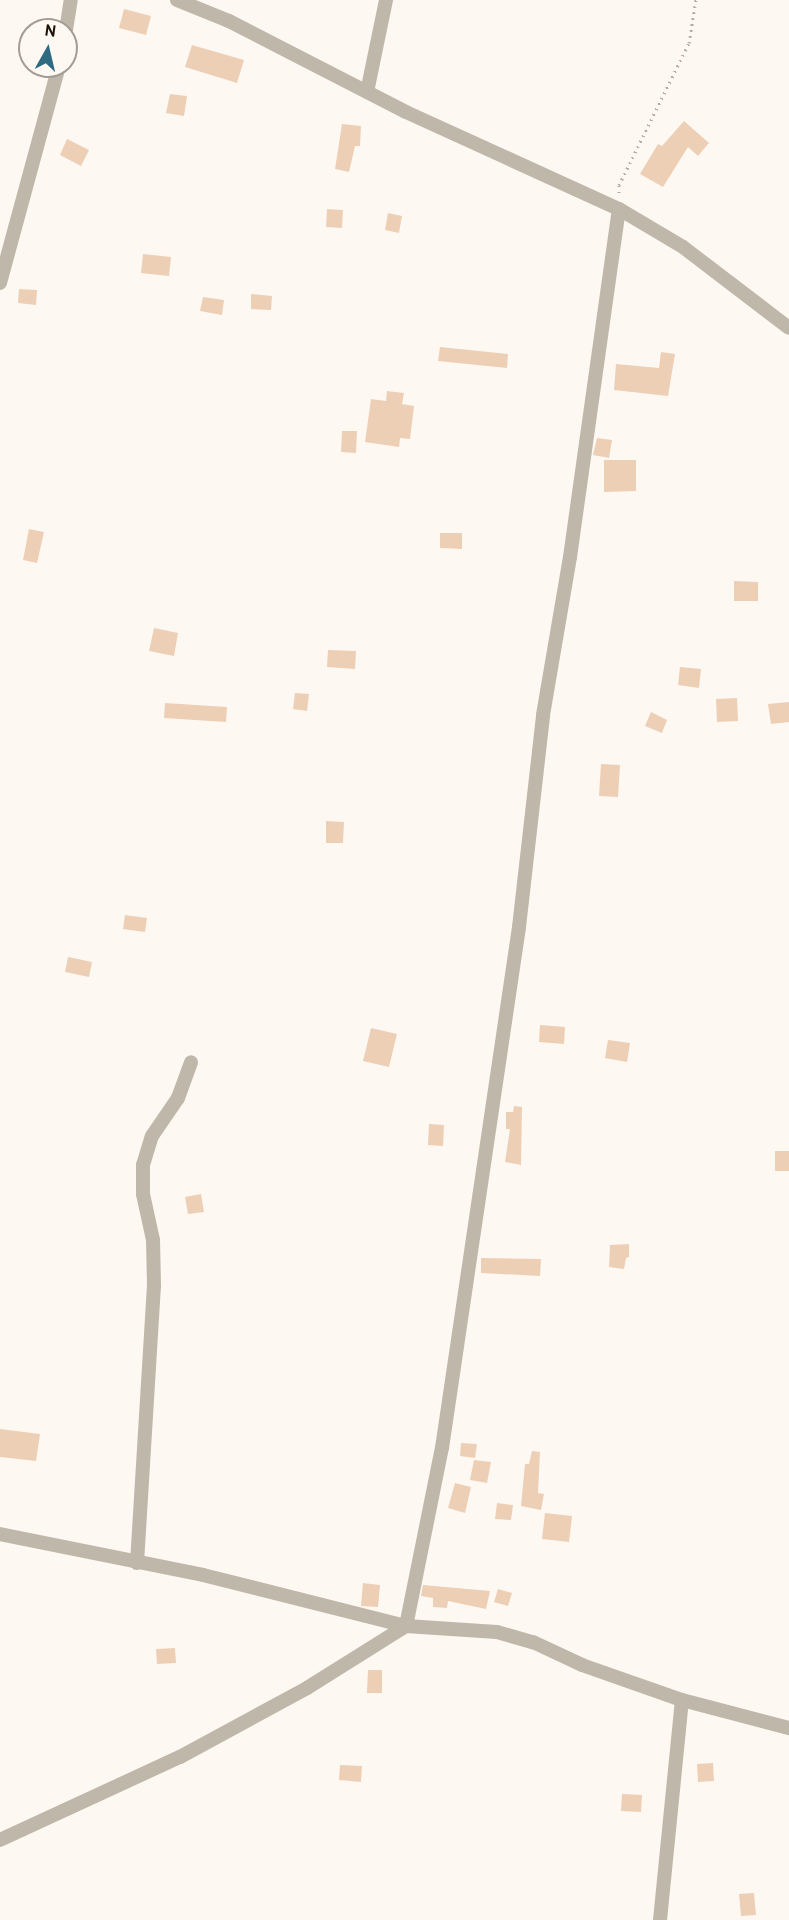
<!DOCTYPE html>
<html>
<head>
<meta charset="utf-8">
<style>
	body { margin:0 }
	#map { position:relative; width:789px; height:1920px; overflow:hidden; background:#fef8f3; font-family:Overpass,sans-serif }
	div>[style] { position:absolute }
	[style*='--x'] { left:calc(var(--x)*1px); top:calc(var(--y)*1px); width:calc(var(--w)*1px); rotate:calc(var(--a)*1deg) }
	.building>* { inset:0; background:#edcfb5 }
	.path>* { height:3px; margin-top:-1.5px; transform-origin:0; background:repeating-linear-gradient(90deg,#b3aba5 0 1.5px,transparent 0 6px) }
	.minor>* { height:14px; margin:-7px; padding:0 7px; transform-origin:7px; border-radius:7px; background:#bfb7a9 }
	span { translate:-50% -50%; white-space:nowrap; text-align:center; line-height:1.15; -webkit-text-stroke:5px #fef8f3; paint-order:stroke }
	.north { position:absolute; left:18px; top:18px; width:60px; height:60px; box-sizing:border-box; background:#fef8f3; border:2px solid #a39c95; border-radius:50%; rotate:8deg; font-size:16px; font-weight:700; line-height:24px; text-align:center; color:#1b1108 }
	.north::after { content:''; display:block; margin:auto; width:21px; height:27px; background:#2e6a82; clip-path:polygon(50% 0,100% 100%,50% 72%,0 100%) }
</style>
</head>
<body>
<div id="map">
	<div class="building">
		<i style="clip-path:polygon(124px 9px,151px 16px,146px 35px,119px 28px)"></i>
		<i style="clip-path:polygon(192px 45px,244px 60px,237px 83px,185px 67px)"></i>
		<i style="clip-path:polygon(170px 94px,187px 96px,184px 116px,166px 113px)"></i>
		<i style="clip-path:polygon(684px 121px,709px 143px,698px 156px,688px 147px,663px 187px,640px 174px,658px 144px,662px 146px)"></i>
		<i style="clip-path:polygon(342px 124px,361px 126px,360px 146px,355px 146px,349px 172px,335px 169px)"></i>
		<i style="clip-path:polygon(67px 139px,89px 150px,81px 166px,60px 155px)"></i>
		<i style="clip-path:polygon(327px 209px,343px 210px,342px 228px,326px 227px)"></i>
		<i style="clip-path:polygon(388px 213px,402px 216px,399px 233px,385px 230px)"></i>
		<i style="clip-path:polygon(143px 254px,171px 257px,169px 276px,141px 273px)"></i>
		<i style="clip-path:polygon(19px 289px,37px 290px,36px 305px,18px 303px)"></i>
		<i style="clip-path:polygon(251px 294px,272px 296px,271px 310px,251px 309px)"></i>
		<i style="clip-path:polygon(203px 297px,224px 300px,222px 315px,200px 311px)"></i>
		<i style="clip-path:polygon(440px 347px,508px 354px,507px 368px,438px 361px)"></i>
		<i style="clip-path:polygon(661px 352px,675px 354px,668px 396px,614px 390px,616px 364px,659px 368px)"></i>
		<i style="clip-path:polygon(387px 391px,404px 393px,402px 404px,414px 406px,410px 439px,400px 438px,399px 447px,365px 442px,371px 399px,386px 401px)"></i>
		<i style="clip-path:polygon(342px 431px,357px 431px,356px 453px,341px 452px)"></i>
		<i style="clip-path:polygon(597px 438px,612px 440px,609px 458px,593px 455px)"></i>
		<i style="clip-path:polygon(604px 460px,636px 460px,636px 491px,604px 492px)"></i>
		<i style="clip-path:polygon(29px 529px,44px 532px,37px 563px,23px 560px)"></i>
		<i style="clip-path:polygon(440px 533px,462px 533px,462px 549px,440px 548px)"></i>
		<i style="clip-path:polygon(734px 581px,758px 582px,758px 601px,734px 601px)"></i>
		<i style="clip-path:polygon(154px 628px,178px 633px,174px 656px,149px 651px)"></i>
		<i style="clip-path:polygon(328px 650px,356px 651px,355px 669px,327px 667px)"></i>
		<i style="clip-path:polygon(680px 667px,701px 669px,699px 688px,678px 685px)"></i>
		<i style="clip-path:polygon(295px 693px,309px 694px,307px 711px,293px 709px)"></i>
		<i style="clip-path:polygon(737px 698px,738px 721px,717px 722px,716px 699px)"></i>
		<i style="clip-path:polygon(789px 702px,789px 722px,771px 724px,768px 704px)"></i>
		<i style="clip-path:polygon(165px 703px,227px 707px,226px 722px,164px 718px)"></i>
		<i style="clip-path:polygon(651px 712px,667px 720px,662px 733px,645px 726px)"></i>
		<i style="clip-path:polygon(601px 764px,620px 765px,618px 797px,599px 796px)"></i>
		<i style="clip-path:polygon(326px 821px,344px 822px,343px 843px,326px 843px)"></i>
		<i style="clip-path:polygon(125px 915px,147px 918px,145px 932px,123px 929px)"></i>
		<i style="clip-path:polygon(68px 957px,92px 962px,89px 977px,65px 972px)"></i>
		<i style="clip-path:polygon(540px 1025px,565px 1027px,564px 1044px,539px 1042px)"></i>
		<i style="clip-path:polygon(371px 1028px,397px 1034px,389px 1067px,363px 1061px)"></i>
		<i style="clip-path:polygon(608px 1040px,630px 1043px,627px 1062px,605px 1058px)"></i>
		<i style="clip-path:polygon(514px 1106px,522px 1107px,521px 1165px,505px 1162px,510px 1129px,506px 1129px,506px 1112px,513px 1112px)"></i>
		<i style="clip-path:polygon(429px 1124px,444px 1125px,443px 1146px,428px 1145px)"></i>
		<i style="clip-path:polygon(775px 1151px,789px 1151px,789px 1171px,775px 1171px)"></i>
		<i style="clip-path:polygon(201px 1194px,204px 1212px,188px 1214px,185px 1197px)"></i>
		<i style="clip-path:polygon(629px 1244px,629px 1257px,626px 1258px,624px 1269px,609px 1267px,610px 1245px)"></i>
		<i style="clip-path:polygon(481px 1258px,541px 1259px,540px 1276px,481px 1273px)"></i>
		<i style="clip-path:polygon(0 1429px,40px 1434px,36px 1461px,0 1457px)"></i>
		<i style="clip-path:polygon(461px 1443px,477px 1444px,475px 1458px,460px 1456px)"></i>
		<i style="clip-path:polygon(532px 1451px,540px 1452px,538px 1493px,544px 1494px,541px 1510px,521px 1506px,525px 1464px,529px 1464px)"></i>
		<i style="clip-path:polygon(474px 1460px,491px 1462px,487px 1483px,470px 1480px)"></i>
		<i style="clip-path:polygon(455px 1483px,471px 1487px,465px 1513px,448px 1508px)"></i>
		<i style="clip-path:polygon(497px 1503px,513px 1505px,511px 1520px,495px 1519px)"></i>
		<i style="clip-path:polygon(545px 1513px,572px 1516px,569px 1542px,542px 1539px)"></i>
		<i style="clip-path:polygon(363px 1583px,380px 1585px,378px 1607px,361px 1606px)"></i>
		<i style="clip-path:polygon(423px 1585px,490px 1591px,486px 1609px,448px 1601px,447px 1608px,433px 1607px,433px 1598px,421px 1596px)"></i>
		<i style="clip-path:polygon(498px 1589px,512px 1593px,508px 1606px,494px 1602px)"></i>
		<i style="clip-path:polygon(175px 1648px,176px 1663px,157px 1664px,156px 1649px)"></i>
		<i style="clip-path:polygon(368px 1670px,382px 1670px,382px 1693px,367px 1693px)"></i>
		<i style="clip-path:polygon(713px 1763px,714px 1781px,698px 1782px,697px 1764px)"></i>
		<i style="clip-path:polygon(340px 1765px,362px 1766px,361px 1782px,339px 1780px)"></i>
		<i style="clip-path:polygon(622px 1794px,642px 1795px,641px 1812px,621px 1811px)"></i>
		<i style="clip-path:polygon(754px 1893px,756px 1915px,741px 1916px,739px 1894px)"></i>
	</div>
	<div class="path">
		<i style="--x:619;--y:193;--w:8;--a:-90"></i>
		<i style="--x:619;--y:185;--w:158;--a:-63.8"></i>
		<i style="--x:689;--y:43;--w:44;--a:-80.8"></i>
	</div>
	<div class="minor">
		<i style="--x:177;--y:0;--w:56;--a:22"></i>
		<i style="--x:229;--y:21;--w:199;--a:27.2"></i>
		<i style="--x:406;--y:112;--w:234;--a:24.5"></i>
		<i style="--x:619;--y:209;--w:74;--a:30.7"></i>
		<i style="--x:683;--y:247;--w:133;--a:37.4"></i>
		<i style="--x:66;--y:30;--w:30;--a:-81"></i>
		<i style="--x:367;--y:92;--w:94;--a:-78.3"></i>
		<i style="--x:0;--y:283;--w:225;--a:-74.8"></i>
		<i style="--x:0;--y:1534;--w:207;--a:11.4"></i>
		<i style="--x:203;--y:1575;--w:209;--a:14.1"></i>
		<i style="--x:406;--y:1626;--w:91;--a:3.8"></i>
		<i style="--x:497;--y:1632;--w:37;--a:16"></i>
		<i style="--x:533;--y:1642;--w:54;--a:25.1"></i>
		<i style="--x:582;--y:1665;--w:106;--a:19.3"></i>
		<i style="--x:682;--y:1700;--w:111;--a:14.7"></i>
		<i style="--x:137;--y:1563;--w:278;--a:-86.5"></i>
		<i style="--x:154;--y:1286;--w:46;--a:-91.2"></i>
		<i style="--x:153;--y:1240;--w:47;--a:-102.3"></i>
		<i style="--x:143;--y:1194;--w:29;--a:-90"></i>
		<i style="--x:143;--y:1165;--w:30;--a:-73"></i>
		<i style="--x:152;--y:1136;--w:46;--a:-55.6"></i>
		<i style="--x:178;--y:1098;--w:38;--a:-70"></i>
		<i style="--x:0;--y:1840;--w:198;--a:-24.8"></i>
		<i style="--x:180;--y:1757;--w:145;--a:-28.5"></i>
		<i style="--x:307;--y:1688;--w:117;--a:-32.1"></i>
		<i style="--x:406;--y:1626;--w:182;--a:-78.6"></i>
		<i style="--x:442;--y:1448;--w:527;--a:-81.59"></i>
		<i style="--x:519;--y:927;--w:213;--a:-83.5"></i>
		<i style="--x:543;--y:715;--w:160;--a:-80.3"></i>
		<i style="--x:570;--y:557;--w:351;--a:-82"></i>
		<i style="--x:660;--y:1920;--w:221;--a:-84.3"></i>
	</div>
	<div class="north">N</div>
</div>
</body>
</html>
